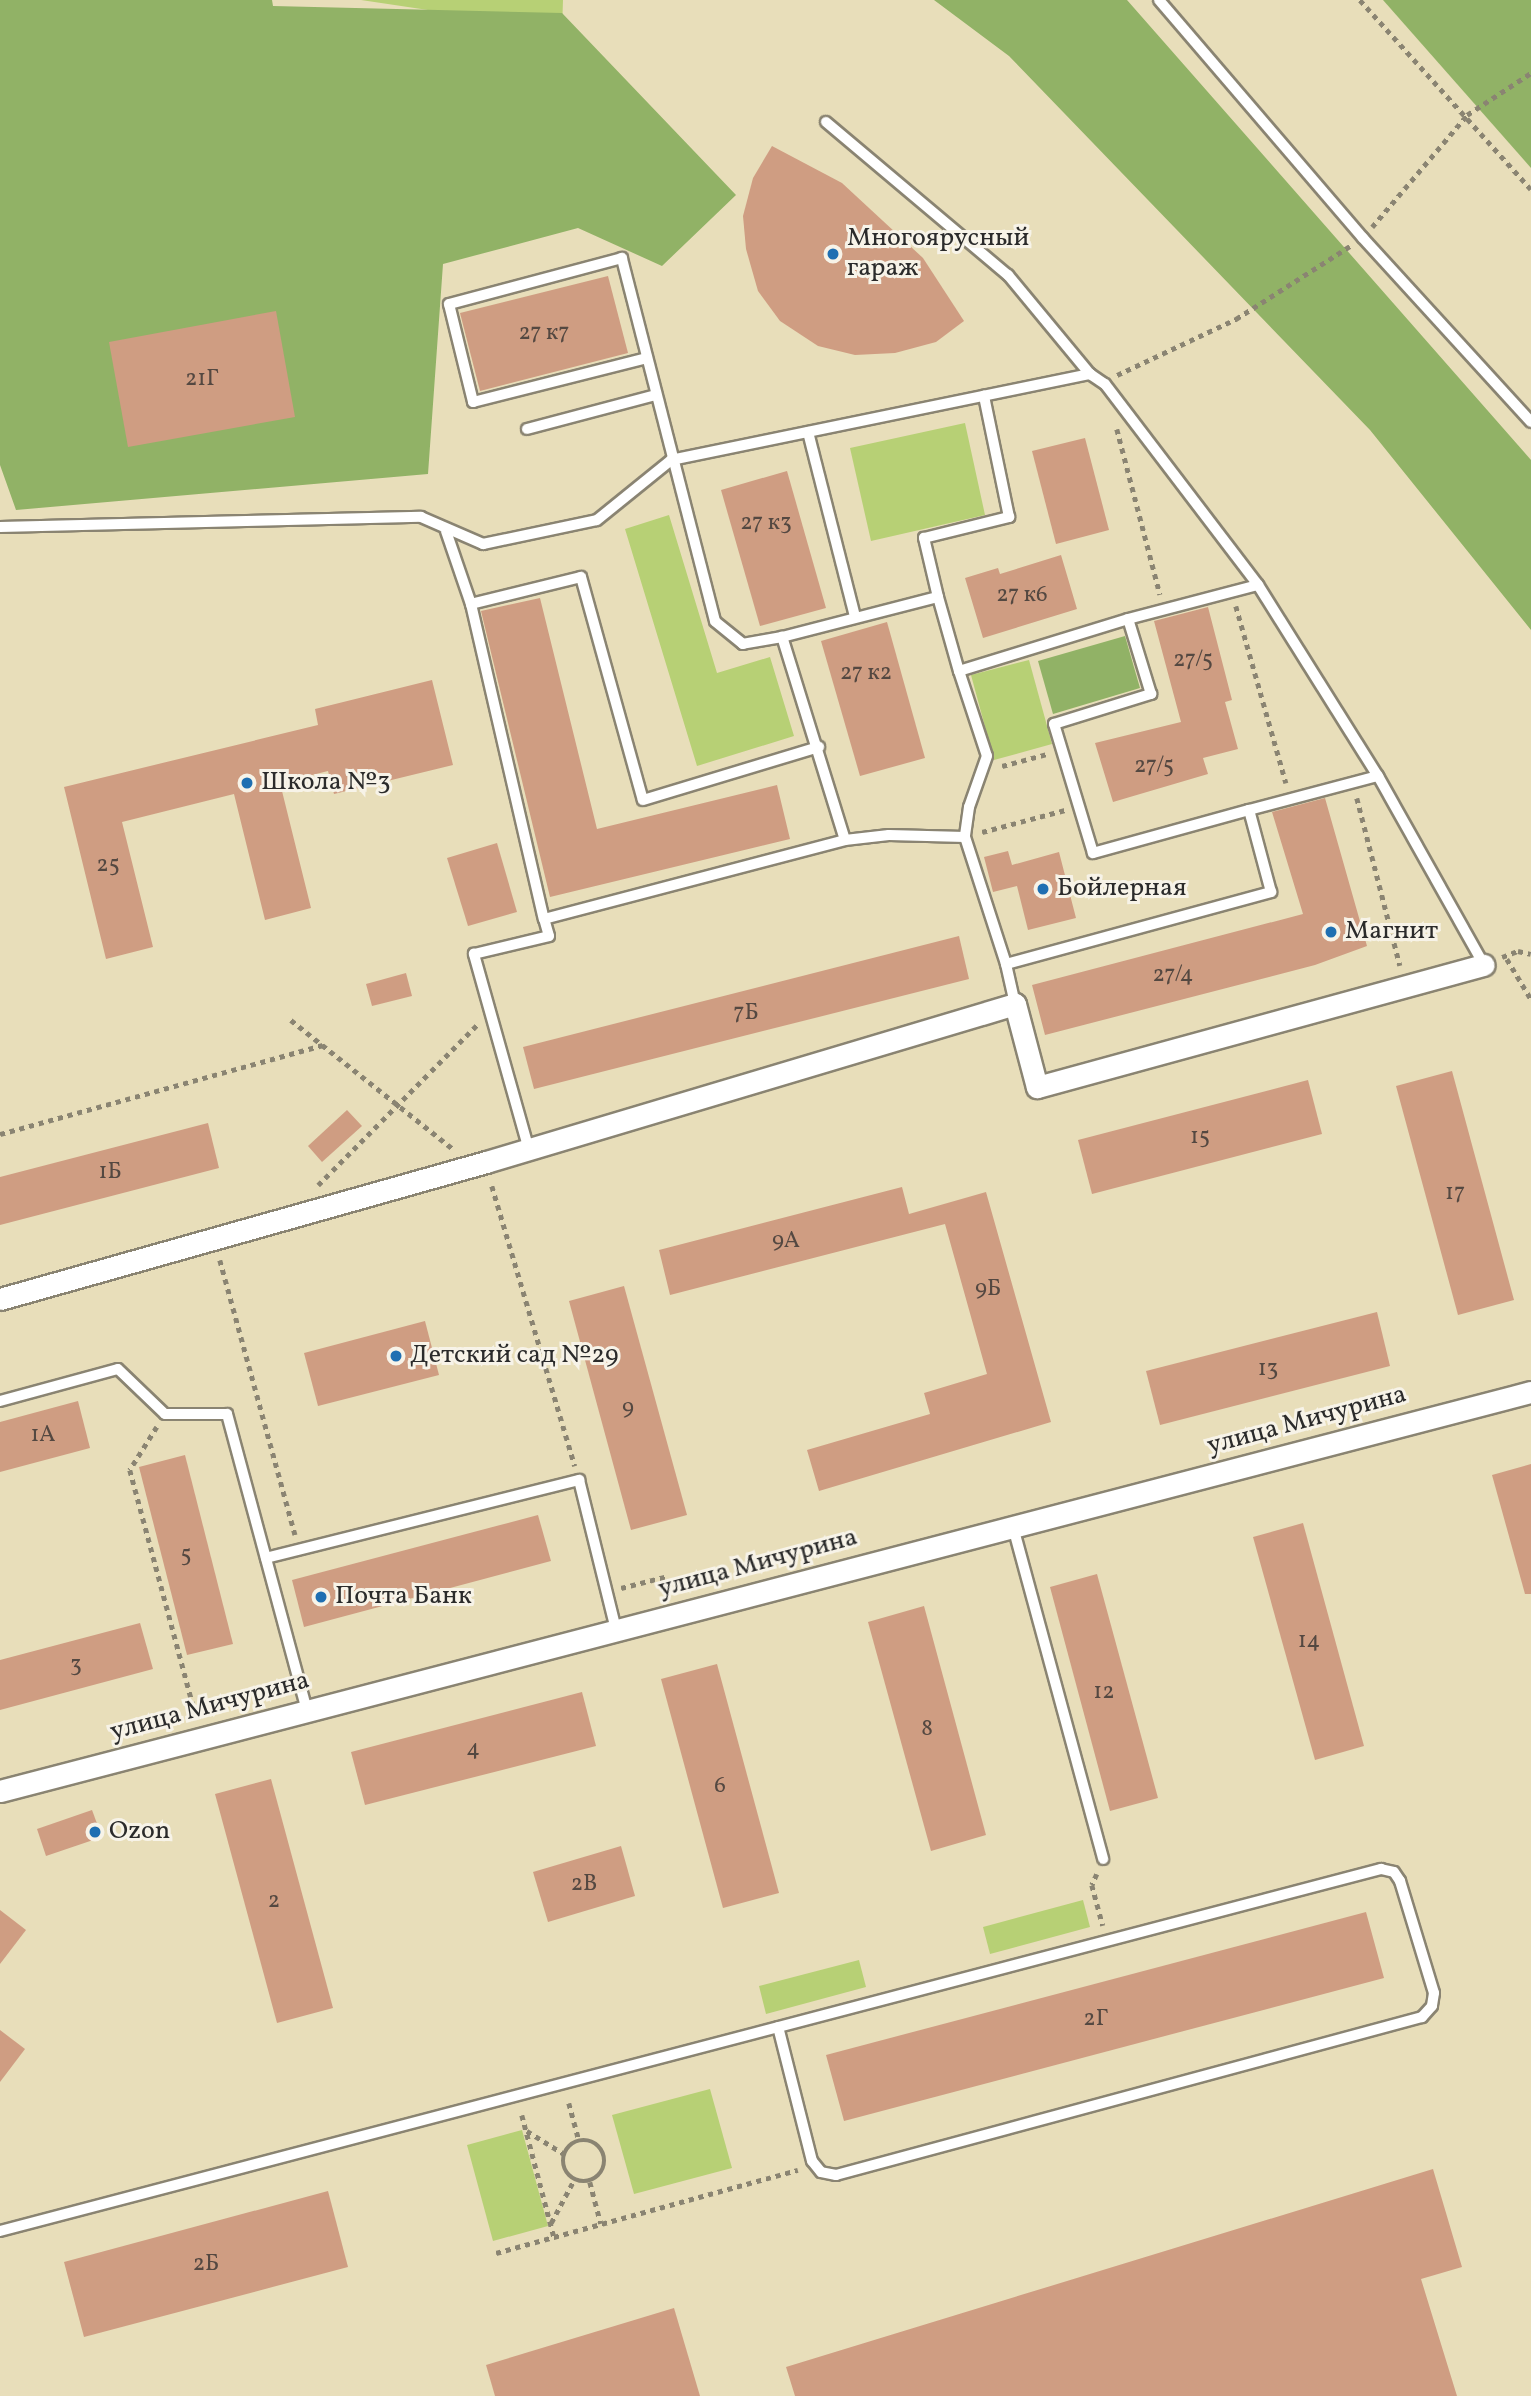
<!DOCTYPE html>
<html>
<head>
<meta charset="utf-8">
<style>
	body { margin:0 }
	#map { position:relative; width:1531px; height:2396px; overflow:hidden; background:#e8deba; font-family:Vollkorn,serif }
	div>[style] { position:absolute }
	[style*='--x'] { left:calc(var(--x)*1px); top:calc(var(--y)*1px); width:calc(var(--w)*1px); rotate:calc(var(--a)*1deg) }
	.green>* { inset:0; background:#b7d075 }
	.forest>* { inset:0; background:#91b266 }
	.building>* { inset:0; background:#cf9d82 }
	.path>* { height:4.5px; margin-top:-2.25px; transform-origin:0; background:repeating-linear-gradient(90deg,#8a8472 0 5px,transparent 0 10px) }
	.path>.ring { margin:-2.25px; padding:0; box-sizing:content-box; background:none; border:4.5px solid #8a8472; border-radius:50% }
	.roads { filter:drop-shadow(2px 0 #8a8472) drop-shadow(-2px 0 #8a8472) drop-shadow(0 2px #8a8472) drop-shadow(0 -2px #8a8472) }
	.service>* { height:10px; margin:-5px; padding:0 5px; transform-origin:5px; border-radius:5px; background:#fff }
	.minor>* { height:21px; margin:-10.5px; padding:0 10.5px; transform-origin:10.5px; border-radius:10.5px; background:#fff }
	.dots>* { width:19px; height:19px; translate:-50% -50%; box-sizing:border-box; border:4px solid #f7f3e8; border-radius:50% }
	span { translate:-50% -50%; white-space:nowrap; text-align:center; line-height:1.15; -webkit-text-stroke:6px #f7f3e8; paint-order:stroke }
	.number-label { font-size:23px; color:#544841 }
	.number-label span { -webkit-text-stroke-width:0 }
	.poi-label { font-size:26px; color:#2b2b2b }
	.left { translate:0 -50%; text-align:left }
	.street-label { font-size:26px; color:#2b2b2b }
</style>
</head>
<body>
<div id="map">
	<div class="green">
		<i style="clip-path:polygon(361px 0,563px 0,562px 30px)"></i>
		<i style="clip-path:polygon(965px 423px,985px 515px,871px 541px,850px 448px)"></i>
		<i style="clip-path:polygon(669px 515px,717px 673px,770px 657px,794px 736px,697px 766px,625px 529px)"></i>
		<i style="clip-path:polygon(1029px 660px,1052px 744px,994px 760px,971px 675px)"></i>
		<i style="clip-path:polygon(1083px 1900px,1090px 1927px,990px 1954px,983px 1927px)"></i>
		<i style="clip-path:polygon(859px 1960px,866px 1987px,766px 2014px,759px 1986px)"></i>
		<i style="clip-path:polygon(710px 2089px,732px 2168px,634px 2194px,612px 2115px)"></i>
		<i style="clip-path:polygon(522px 2130px,548px 2226px,493px 2241px,467px 2145px)"></i>
	</div>
	<div class="forest">
		<i style="clip-path:polygon(0 0,272px 0,273px 6px,562px 13px,736px 195px,662px 266px,578px 228px,443px 264px,428px 474px,16px 510px,0 465px)"></i>
		<i style="clip-path:polygon(934px 0,1127px 0,1531px 460px,1531px 630px,1370px 430px,1009px 56px)"></i>
		<i style="clip-path:polygon(1383px 0,1531px 0,1531px 168px)"></i>
		<i style="clip-path:polygon(1125px 636px,1140px 688px,1053px 714px,1038px 661px)"></i>
	</div>
	<div class="building">
		<i style="clip-path:polygon(772px 146px,842px 183px,923px 258px,964px 321px,936px 342px,895px 353px,855px 355px,818px 346px,780px 321px,758px 291px,746px 249px,743px 216px,753px 178px)"></i>
		<i style="clip-path:polygon(608px 276px,628px 353px,480px 391px,460px 313px)"></i>
		<i style="clip-path:polygon(276px 311px,295px 417px,128px 447px,109px 342px)"></i>
		<i style="clip-path:polygon(1085px 438px,1109px 530px,1056px 544px,1032px 451px)"></i>
		<i style="clip-path:polygon(787px 471px,826px 608px,760px 626px,721px 490px)"></i>
		<i style="clip-path:polygon(1061px 555px,1077px 609px,983px 638px,965px 578px,998px 568px,1000px 574px)"></i>
		<i style="clip-path:polygon(540px 598px,597px 829px,777px 785px,790px 839px,550px 897px,481px 611px)"></i>
		<i style="clip-path:polygon(1208px 607px,1232px 700px,1225px 702px,1238px 749px,1203px 758px,1208px 774px,1113px 802px,1095px 743px,1181px 722px,1154px 621px)"></i>
		<i style="clip-path:polygon(887px 622px,925px 758px,860px 776px,821px 641px)"></i>
		<i style="clip-path:polygon(432px 680px,453px 765px,334px 794px,328px 771px,280px 783px,311px 908px,265px 920px,234px 794px,122px 822px,153px 947px,106px 959px,64px 787px,318px 725px,315px 709px)"></i>
		<i style="clip-path:polygon(1325px 798px,1367px 946px,1315px 965px,1045px 1035px,1032px 985px,1303px 914px,1272px 812px)"></i>
		<i style="clip-path:polygon(497px 843px,517px 912px,468px 926px,447px 858px)"></i>
		<i style="clip-path:polygon(1008px 851px,1012px 865px,1059px 852px,1076px 918px,1028px 930px,1017px 886px,993px 892px,984px 857px)"></i>
		<i style="clip-path:polygon(959px 936px,969px 979px,534px 1089px,523px 1047px)"></i>
		<i style="clip-path:polygon(406px 973px,412px 996px,372px 1006px,366px 984px)"></i>
		<i style="clip-path:polygon(1452px 1071px,1514px 1300px,1458px 1315px,1396px 1086px)"></i>
		<i style="clip-path:polygon(1308px 1080px,1322px 1134px,1092px 1194px,1078px 1140px)"></i>
		<i style="clip-path:polygon(347px 1110px,362px 1126px,322px 1162px,308px 1146px)"></i>
		<i style="clip-path:polygon(208px 1123px,219px 1168px,0 1225px,0 1177px)"></i>
		<i style="clip-path:polygon(902px 1187px,909px 1214px,986px 1192px,1051px 1422px,819px 1491px,807px 1450px,930px 1414px,924px 1393px,987px 1374px,945px 1224px,670px 1295px,659px 1250px)"></i>
		<i style="clip-path:polygon(624px 1286px,687px 1515px,631px 1530px,569px 1301px)"></i>
		<i style="clip-path:polygon(1377px 1312px,1390px 1366px,1160px 1425px,1146px 1371px)"></i>
		<i style="clip-path:polygon(425px 1321px,439px 1375px,318px 1406px,304px 1353px)"></i>
		<i style="clip-path:polygon(78px 1401px,90px 1448px,0 1472px,0 1422px)"></i>
		<i style="clip-path:polygon(185px 1455px,233px 1644px,187px 1655px,139px 1467px)"></i>
		<i style="clip-path:polygon(1531px 1464px,1531px 1594px,1525px 1594px,1492px 1475px)"></i>
		<i style="clip-path:polygon(538px 1515px,551px 1561px,304px 1627px,292px 1580px)"></i>
		<i style="clip-path:polygon(1303px 1523px,1364px 1746px,1315px 1760px,1253px 1537px)"></i>
		<i style="clip-path:polygon(1097px 1574px,1158px 1798px,1110px 1811px,1050px 1587px)"></i>
		<i style="clip-path:polygon(924px 1606px,986px 1835px,931px 1851px,868px 1622px)"></i>
		<i style="clip-path:polygon(140px 1623px,153px 1669px,0 1710px,0 1660px)"></i>
		<i style="clip-path:polygon(717px 1664px,779px 1893px,723px 1908px,661px 1679px)"></i>
		<i style="clip-path:polygon(582px 1692px,596px 1746px,365px 1805px,351px 1752px)"></i>
		<i style="clip-path:polygon(271px 1779px,333px 2008px,277px 2023px,215px 1794px)"></i>
		<i style="clip-path:polygon(92px 1810px,102px 1837px,46px 1856px,37px 1829px)"></i>
		<i style="clip-path:polygon(621px 1846px,635px 1896px,548px 1922px,533px 1872px)"></i>
		<i style="clip-path:polygon(0 1910px,26px 1930px,0 1964px)"></i>
		<i style="clip-path:polygon(1366px 1912px,1384px 1978px,844px 2121px,826px 2055px)"></i>
		<i style="clip-path:polygon(0 2030px,25px 2049px,0 2082px)"></i>
		<i style="clip-path:polygon(1433px 2169px,1462px 2267px,1421px 2279px,1457px 2396px,795px 2396px,786px 2367px)"></i>
		<i style="clip-path:polygon(328px 2191px,348px 2267px,84px 2337px,64px 2262px)"></i>
		<i style="clip-path:polygon(674px 2308px,700px 2396px,495px 2396px,486px 2365px)"></i>
	</div>
	<div class="path">
		<i style="--x:1360;--y:0;--w:255;--a:47.9"></i>
		<i style="--x:1372;--y:227;--w:147;--a:-49.7"></i>
		<i style="--x:1467;--y:115;--w:77;--a:-33.3"></i>
		<i style="--x:1117;--y:375;--w:132;--a:-25.2"></i>
		<i style="--x:1236;--y:319;--w:135;--a:-32.6"></i>
		<i style="--x:1117;--y:429;--w:171;--a:75.4"></i>
		<i style="--x:1236;--y:606;--w:184;--a:74.2"></i>
		<i style="--x:1002;--y:766;--w:47;--a:-14.9"></i>
		<i style="--x:1357;--y:798;--w:173;--a:75.6"></i>
		<i style="--x:982;--y:832;--w:86;--a:-14.8"></i>
		<i style="--x:1502;--y:957;--w:17;--a:-21"></i>
		<i style="--x:1518;--y:951;--w:13;--a:13"></i>
		<i style="--x:1507;--y:959;--w:47;--a:59"></i>
		<i style="--x:291;--y:1020;--w:206;--a:38.5"></i>
		<i style="--x:0;--y:1134;--w:335;--a:-15.4"></i>
		<i style="--x:318;--y:1185;--w:226;--a:-45.2"></i>
		<i style="--x:492;--y:1186;--w:292;--a:73.5"></i>
		<i style="--x:220;--y:1260;--w:285;--a:74.7"></i>
		<i style="--x:157;--y:1427;--w:51;--a:122.1"></i>
		<i style="--x:130;--y:1470;--w:256;--a:75"></i>
		<i style="--x:621;--y:1588;--w:49;--a:-14.3"></i>
		<i style="--x:1097;--y:1874;--w:12;--a:114"></i>
		<i style="--x:1092;--y:1885;--w:42;--a:75"></i>
		<i style="--x:569;--y:2103;--w:39;--a:75"></i>
		<i style="--x:522;--y:2115;--w:126;--a:75.3"></i>
		<i style="--x:527;--y:2131;--w:44;--a:31.9"></i>
		<i class="ring" style="left:563px;top:2140px;width:37.5px;height:37.5px"></i>
		<i style="--x:590;--y:2182;--w:43;--a:75.3"></i>
		<i style="--x:551;--y:2223;--w:49;--a:-61.9"></i>
		<i style="--x:496;--y:2253;--w:313;--a:-15.4"></i>
	</div>
	<div class="roads">
		<div class="service">
			<i style="--x:1159;--y:0;--w:313;--a:49.4"></i>
			<i style="--x:1363;--y:238;--w:249;--a:47.6"></i>
			<i style="--x:826;--y:122;--w:238;--a:40.1"></i>
			<i style="--x:1008;--y:275;--w:129;--a:50.4"></i>
			<i style="--x:527;--y:429;--w:133;--a:-14.8"></i>
			<i style="--x:808;--y:432;--w:191;--a:75.7"></i>
			<i style="--x:0;--y:527;--w:421;--a:-1.4"></i>
			<i style="--x:421;--y:517;--w:68;--a:23.5"></i>
			<i style="--x:483;--y:544;--w:116;--a:-11.9"></i>
			<i style="--x:597;--y:520;--w:95;--a:-39"></i>
			<i style="--x:671;--y:460;--w:428;--a:-11.6"></i>
			<i style="--x:1090;--y:374;--w:18;--a:34"></i>
			<i style="--x:1105;--y:384;--w:253;--a:52.7"></i>
			<i style="--x:1258;--y:585;--w:226;--a:57.9"></i>
			<i style="--x:1378;--y:776;--w:217;--a:60.7"></i>
			<i style="--x:446;--y:531;--w:77;--a:71.1"></i>
			<i style="--x:471;--y:604;--w:323;--a:77"></i>
			<i style="--x:544;--y:919;--w:311;--a:-14.7"></i>
			<i style="--x:845;--y:840;--w:213;--a:-107.2"></i>
			<i style="--x:782;--y:637;--w:40;--a:170"></i>
			<i style="--x:743;--y:644;--w:36;--a:-141"></i>
			<i style="--x:715;--y:621;--w:375;--a:-104.4"></i>
			<i style="--x:622;--y:258;--w:179;--a:165.1"></i>
			<i style="--x:449;--y:304;--w:101;--a:76.2"></i>
			<i style="--x:473;--y:402;--w:179;--a:-14.2"></i>
			<i style="--x:938;--y:597;--w:61;--a:-103.3"></i>
			<i style="--x:924;--y:538;--w:88;--a:-13.9"></i>
			<i style="--x:1009;--y:517;--w:124;--a:-101.7"></i>
			<i style="--x:471;--y:604;--w:113;--a:-13.8"></i>
			<i style="--x:581;--y:577;--w:231;--a:74.5"></i>
			<i style="--x:643;--y:800;--w:184;--a:-16.8"></i>
			<i style="--x:782;--y:637;--w:161;--a:-14.4"></i>
			<i style="--x:938;--y:597;--w:77;--a:74.2"></i>
			<i style="--x:959;--y:671;--w:177;--a:-17.1"></i>
			<i style="--x:959;--y:671;--w:89;--a:71.8"></i>
			<i style="--x:987;--y:756;--w:54;--a:109.4"></i>
			<i style="--x:969;--y:807;--w:30;--a:98"></i>
			<i style="--x:1249;--y:810;--w:162;--a:164.6"></i>
			<i style="--x:1093;--y:853;--w:135;--a:-106.8"></i>
			<i style="--x:1054;--y:724;--w:102;--a:-17.2"></i>
			<i style="--x:1151;--y:694;--w:78;--a:-107"></i>
			<i style="--x:1128;--y:619;--w:134;--a:-14.7"></i>
			<i style="--x:845;--y:840;--w:44;--a:-6.5"></i>
			<i style="--x:889;--y:835;--w:76;--a:1.5"></i>
			<i style="--x:965;--y:837;--w:133;--a:72.1"></i>
			<i style="--x:1015;--y:1004;--w:41;--a:-102.7"></i>
			<i style="--x:1006;--y:964;--w:275;--a:-15.2"></i>
			<i style="--x:1271;--y:892;--w:85;--a:-105"></i>
			<i style="--x:1249;--y:810;--w:133;--a:-14.8"></i>
			<i style="--x:529;--y:1150;--w:204;--a:-105.7"></i>
			<i style="--x:474;--y:954;--w:77;--a:-13.5"></i>
			<i style="--x:549;--y:936;--w:18;--a:-106"></i>
			<i style="--x:0;--y:1401;--w:122;--a:-15.2"></i>
			<i style="--x:118;--y:1369;--w:65;--a:43.8"></i>
			<i style="--x:165;--y:1414;--w:62;--a:0"></i>
			<i style="--x:227;--y:1414;--w:308;--a:74.9"></i>
			<i style="--x:1013;--y:1527;--w:344;--a:74.8"></i>
			<i style="--x:266;--y:1558;--w:323;--a:-14"></i>
			<i style="--x:579;--y:1480;--w:154;--a:76.1"></i>
			<i style="--x:0;--y:2231;--w:1428;--a:-14.69"></i>
			<i style="--x:1381;--y:1869;--w:13;--a:13"></i>
			<i style="--x:1394;--y:1872;--w:11;--a:56"></i>
			<i style="--x:1400;--y:1881;--w:117;--a:73.1"></i>
			<i style="--x:1434;--y:1993;--w:13;--a:99"></i>
			<i style="--x:1432;--y:2006;--w:15;--a:132"></i>
			<i style="--x:1422;--y:2017;--w:607;--a:164.91"></i>
			<i style="--x:836;--y:2175;--w:15;--a:-169"></i>
			<i style="--x:821;--y:2172;--w:14;--a:-129"></i>
			<i style="--x:812;--y:2161;--w:138;--a:-104.2"></i>
		</div>
		<div class="minor">
			<i style="--x:0;--y:1299;--w:505;--a:-15.74"></i>
			<i style="--x:486;--y:1162;--w:552;--a:-16.63"></i>
			<i style="--x:1015;--y:1004;--w:86;--a:75.2"></i>
			<i style="--x:1037;--y:1087;--w:463;--a:-15.3"></i>
			<i style="--x:0;--y:1791;--w:1582;--a:-14.61"></i>
		</div>
	</div>
	<div class="dots">
		<i style="left:833px;top:254px;background:#1f6fb2"></i>
		<i style="left:247px;top:783px;background:#1f6fb2"></i>
		<i style="left:1043px;top:889px;background:#1f6fb2"></i>
		<i style="left:1331px;top:932px;background:#1f6fb2"></i>
		<i style="left:396px;top:1356px;background:#1f6fb2"></i>
		<i style="left:321px;top:1597px;background:#1f6fb2"></i>
		<i style="left:95px;top:1832px;background:#1f6fb2"></i>
	</div>
	<div class="number-label">
		<span style="left:544px;top:333px">27 к7</span>
		<span style="left:202px;top:379px">21Г</span>
		<span style="left:766px;top:523px">27 к3</span>
		<span style="left:1022px;top:595px">27 к6</span>
		<span style="left:1193px;top:660px">27/5</span>
		<span style="left:866px;top:673px">27 к2</span>
		<span style="left:1154px;top:766px">27/5</span>
		<span style="left:108px;top:865px">25</span>
		<span style="left:1173px;top:975px">27/4</span>
		<span style="left:746px;top:1013px">7Б</span>
		<span style="left:1200px;top:1137px">15</span>
		<span style="left:110px;top:1172px">1Б</span>
		<span style="left:1455px;top:1193px">17</span>
		<span style="left:786px;top:1241px">9А</span>
		<span style="left:988px;top:1289px">9Б</span>
		<span style="left:1268px;top:1369px">13</span>
		<span style="left:628px;top:1408px">9</span>
		<span style="left:43px;top:1435px">1А</span>
		<span style="left:186px;top:1555px">5</span>
		<span style="left:1309px;top:1641px">14</span>
		<span style="left:76px;top:1665px">3</span>
		<span style="left:1104px;top:1692px">12</span>
		<span style="left:927px;top:1729px">8</span>
		<span style="left:473px;top:1749px">4</span>
		<span style="left:720px;top:1786px">6</span>
		<span style="left:584px;top:1884px">2В</span>
		<span style="left:274px;top:1901px">2</span>
		<span style="left:1096px;top:2019px">2Г</span>
		<span style="left:206px;top:2264px">2Б</span>
	</div>
	<div class="poi-label">
		<span class="left" style="left:847px;top:254px">Многоярусный<br>гараж</span>
		<span class="left" style="left:261px;top:783px">Школа №3</span>
		<span class="left" style="left:1057px;top:889px">Бойлерная</span>
		<span class="left" style="left:1345px;top:932px">Магнит</span>
		<span class="left" style="left:410px;top:1356px">Детский сад №29</span>
		<span class="left" style="left:335px;top:1597px">Почта Банк</span>
		<span class="left" style="left:109px;top:1832px">Ozon</span>
	</div>
	<div class="street-label">
		<span style="left:1307px;top:1421px;rotate:-15deg">улица Мичурина</span>
		<span style="left:758px;top:1564px;rotate:-15deg">улица Мичурина</span>
		<span style="left:210px;top:1707px;rotate:-15deg">улица Мичурина</span>
	</div>
</div>
</body>
</html>
